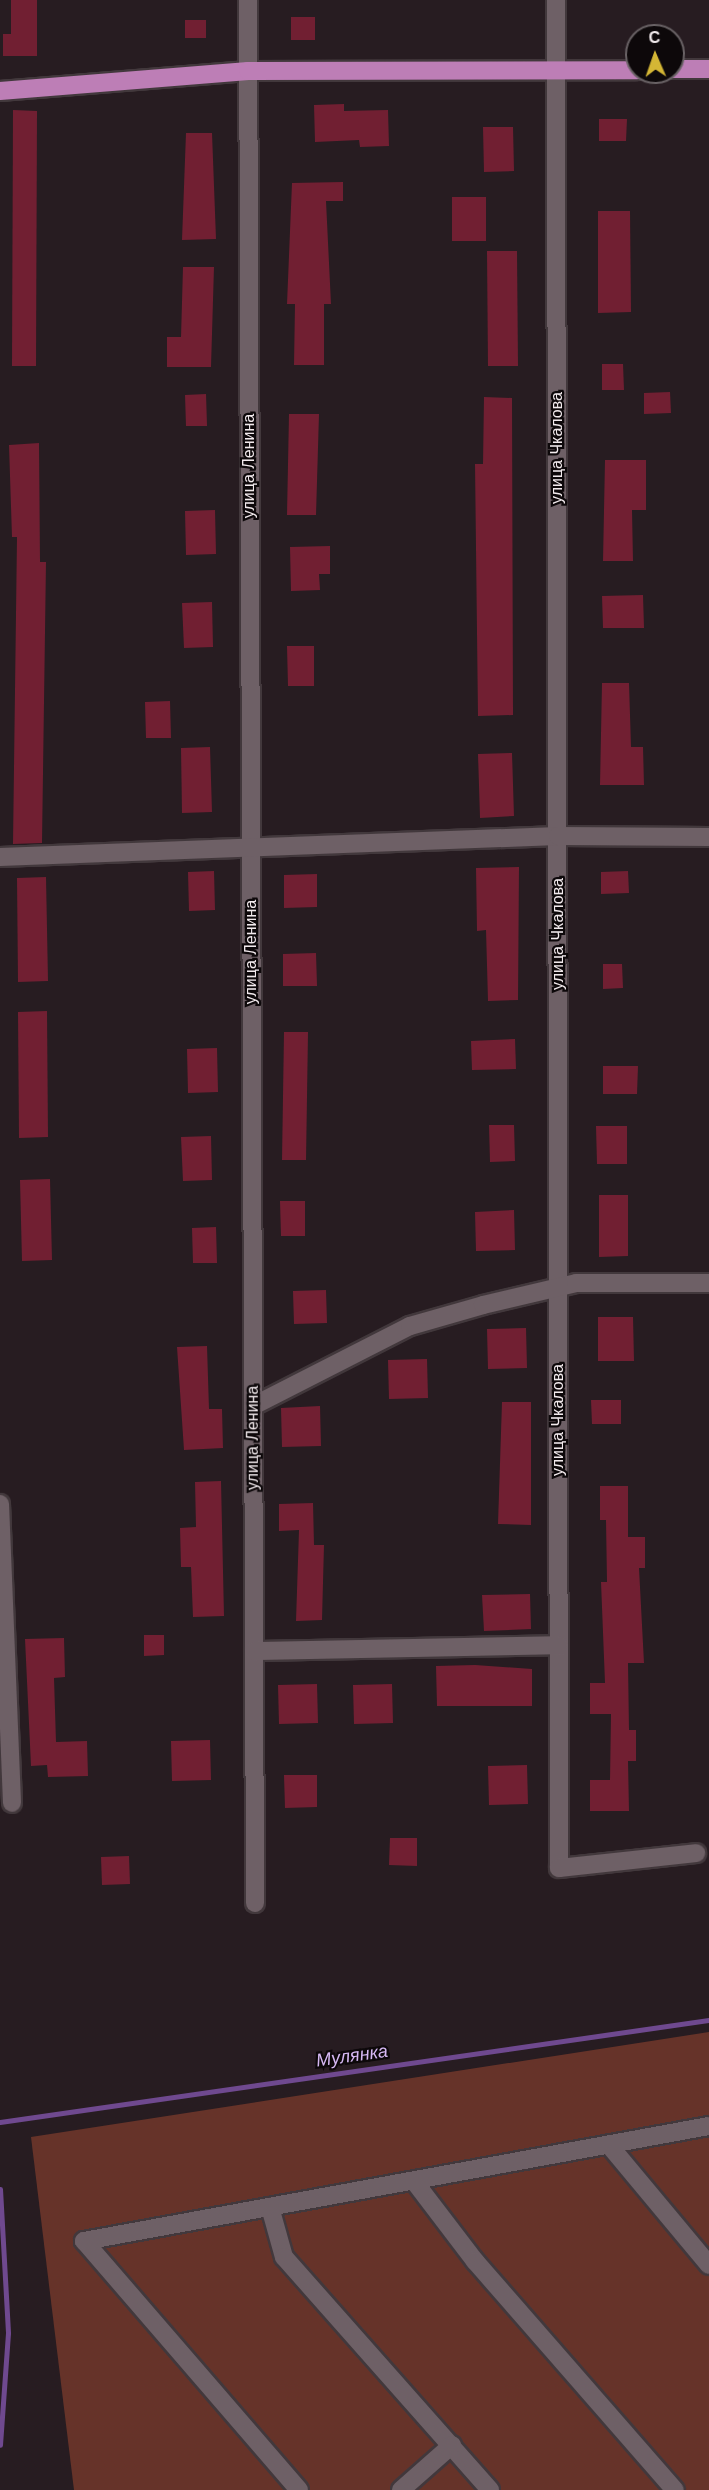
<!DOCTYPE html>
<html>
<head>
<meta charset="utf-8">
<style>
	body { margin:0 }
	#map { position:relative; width:709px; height:2490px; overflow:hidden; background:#271c21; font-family:"Work Sans",sans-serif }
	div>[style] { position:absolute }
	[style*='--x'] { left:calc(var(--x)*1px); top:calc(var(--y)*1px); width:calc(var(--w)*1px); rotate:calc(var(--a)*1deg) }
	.green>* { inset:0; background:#663329 }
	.stream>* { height:5px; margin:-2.5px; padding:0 2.5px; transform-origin:2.5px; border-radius:2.5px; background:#6f498f }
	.building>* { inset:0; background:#711f32 }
	.roads { filter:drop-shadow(2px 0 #42383c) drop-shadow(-2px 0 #42383c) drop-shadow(0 2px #42383c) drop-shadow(0 -2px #42383c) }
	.minor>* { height:18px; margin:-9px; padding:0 9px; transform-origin:9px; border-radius:9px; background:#6e6066 }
	.major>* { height:18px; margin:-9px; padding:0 9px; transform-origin:9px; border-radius:9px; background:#bd7eb6 }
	span { translate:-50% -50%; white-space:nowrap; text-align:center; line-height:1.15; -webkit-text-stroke:4.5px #0d080a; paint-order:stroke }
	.street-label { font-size:16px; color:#f2eaed }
	.water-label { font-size:18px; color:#d6b8f3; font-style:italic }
	.north { position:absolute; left:625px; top:24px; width:60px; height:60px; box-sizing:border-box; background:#0d080a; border:2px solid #696265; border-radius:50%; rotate:358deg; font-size:16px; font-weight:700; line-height:24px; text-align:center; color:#f2eaed }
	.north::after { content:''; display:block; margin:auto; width:21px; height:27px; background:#d4b635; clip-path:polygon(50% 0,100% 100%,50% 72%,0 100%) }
</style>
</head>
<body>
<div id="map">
	<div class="green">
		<i style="clip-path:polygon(709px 2032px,709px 2490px,74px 2490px,31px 2137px)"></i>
	</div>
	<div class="stream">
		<i style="--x:0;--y:2122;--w:716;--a:-8.19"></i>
		<i style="--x:0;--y:2189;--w:144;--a:86.8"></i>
		<i style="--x:8;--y:2333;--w:112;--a:94.1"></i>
	</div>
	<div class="building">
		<i style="clip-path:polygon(11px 0,37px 0,37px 56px,3px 56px,3px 34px,11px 34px)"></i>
		<i style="clip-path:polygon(291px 17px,315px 17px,315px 40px,291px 40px)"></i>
		<i style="clip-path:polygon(185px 20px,206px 20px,206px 38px,185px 38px)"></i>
		<i style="clip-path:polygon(344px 104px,344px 111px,388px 110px,389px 146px,360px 147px,359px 140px,315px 142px,314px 105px)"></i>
		<i style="clip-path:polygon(13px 110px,37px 111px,36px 366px,12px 366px)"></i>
		<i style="clip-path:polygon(599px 119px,627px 119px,626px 141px,599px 141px)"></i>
		<i style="clip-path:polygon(483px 127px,513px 127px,514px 171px,484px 172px)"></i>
		<i style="clip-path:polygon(186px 133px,212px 133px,216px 239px,182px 240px)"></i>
		<i style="clip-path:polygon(343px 182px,343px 201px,326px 201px,331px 304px,324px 304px,324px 365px,294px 365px,295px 304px,287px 304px,292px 183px)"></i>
		<i style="clip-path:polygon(452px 197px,486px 197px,486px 241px,452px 241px)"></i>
		<i style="clip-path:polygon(598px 211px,630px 211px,631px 312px,598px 313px)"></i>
		<i style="clip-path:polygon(487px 251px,517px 251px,518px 366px,488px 366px)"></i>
		<i style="clip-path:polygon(183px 267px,214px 267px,211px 367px,167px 367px,167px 337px,181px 337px)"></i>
		<i style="clip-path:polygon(602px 364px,623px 364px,624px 390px,602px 390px)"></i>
		<i style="clip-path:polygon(670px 392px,671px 413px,644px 414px,644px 393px)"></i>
		<i style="clip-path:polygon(206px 394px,207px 426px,186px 426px,185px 395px)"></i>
		<i style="clip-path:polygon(484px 397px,512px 398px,513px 715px,478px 716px,475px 464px,483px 464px)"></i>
		<i style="clip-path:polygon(289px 414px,319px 414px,316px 515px,287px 515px)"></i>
		<i style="clip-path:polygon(39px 443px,40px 562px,46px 562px,42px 843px,13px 844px,17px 537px,12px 537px,9px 445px)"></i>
		<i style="clip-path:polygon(605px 460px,646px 460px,646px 510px,632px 510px,633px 561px,603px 561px)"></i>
		<i style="clip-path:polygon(215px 510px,216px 554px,186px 555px,185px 511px)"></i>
		<i style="clip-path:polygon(330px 546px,330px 574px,319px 574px,320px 590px,291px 591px,290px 547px)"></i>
		<i style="clip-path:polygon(643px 595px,644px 628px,603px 628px,602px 596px)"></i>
		<i style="clip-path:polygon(212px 602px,213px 647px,184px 648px,182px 603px)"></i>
		<i style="clip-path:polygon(287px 646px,314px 646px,314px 686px,288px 686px)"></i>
		<i style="clip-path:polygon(602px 683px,629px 683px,631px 747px,643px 747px,644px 785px,600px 785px)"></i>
		<i style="clip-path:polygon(170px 701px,171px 738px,146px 738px,145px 702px)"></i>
		<i style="clip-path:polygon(210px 747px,212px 812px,182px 813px,181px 748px)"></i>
		<i style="clip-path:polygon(512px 753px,514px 816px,480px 818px,478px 754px)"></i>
		<i style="clip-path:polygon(519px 867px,518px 1000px,488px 1001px,486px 930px,477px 931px,476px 868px)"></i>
		<i style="clip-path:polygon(214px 871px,215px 910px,189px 911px,188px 872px)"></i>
		<i style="clip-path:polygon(628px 871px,629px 893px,601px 894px,601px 872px)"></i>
		<i style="clip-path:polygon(317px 874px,317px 907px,284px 908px,284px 875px)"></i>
		<i style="clip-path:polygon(46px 877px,48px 981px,18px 982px,17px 878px)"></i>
		<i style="clip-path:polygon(316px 953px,317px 986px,283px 986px,283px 954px)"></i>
		<i style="clip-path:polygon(603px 964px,622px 964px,623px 988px,603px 989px)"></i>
		<i style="clip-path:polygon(47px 1011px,48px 1137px,19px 1138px,18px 1012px)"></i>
		<i style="clip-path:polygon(284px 1032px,308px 1032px,306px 1160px,282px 1160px)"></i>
		<i style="clip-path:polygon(515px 1039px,516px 1069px,472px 1070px,471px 1041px)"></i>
		<i style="clip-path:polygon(217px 1048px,218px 1092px,188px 1093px,187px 1049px)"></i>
		<i style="clip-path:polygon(603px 1066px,638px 1066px,637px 1094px,603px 1094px)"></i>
		<i style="clip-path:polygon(489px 1125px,514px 1125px,515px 1161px,490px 1162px)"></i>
		<i style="clip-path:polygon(596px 1126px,627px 1126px,627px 1164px,597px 1164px)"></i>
		<i style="clip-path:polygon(211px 1136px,212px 1180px,183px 1181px,181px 1137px)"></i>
		<i style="clip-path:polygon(50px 1179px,52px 1260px,22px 1261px,20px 1180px)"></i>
		<i style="clip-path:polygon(599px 1195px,628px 1195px,628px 1256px,599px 1257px)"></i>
		<i style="clip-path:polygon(280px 1201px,305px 1201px,305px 1236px,281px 1236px)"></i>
		<i style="clip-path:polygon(514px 1210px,515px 1250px,476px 1251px,475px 1212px)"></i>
		<i style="clip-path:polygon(216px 1227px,217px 1263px,193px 1263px,192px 1228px)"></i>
		<i style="clip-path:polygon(326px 1290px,327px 1323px,294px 1324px,293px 1291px)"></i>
		<i style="clip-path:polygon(598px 1317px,633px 1317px,634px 1361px,598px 1361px)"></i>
		<i style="clip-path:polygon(526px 1328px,527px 1368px,488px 1369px,487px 1329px)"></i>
		<i style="clip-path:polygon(207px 1346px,209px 1409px,222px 1409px,223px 1448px,184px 1450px,177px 1347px)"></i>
		<i style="clip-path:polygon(427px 1359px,428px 1398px,389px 1399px,388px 1360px)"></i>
		<i style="clip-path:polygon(591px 1400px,621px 1400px,621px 1424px,592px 1424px)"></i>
		<i style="clip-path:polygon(502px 1402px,531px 1402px,531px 1525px,498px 1524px)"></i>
		<i style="clip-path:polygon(320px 1406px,321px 1446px,282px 1447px,281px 1408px)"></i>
		<i style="clip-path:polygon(221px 1481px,224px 1616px,193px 1617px,191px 1567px,181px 1567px,180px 1528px,196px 1527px,195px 1482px)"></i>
		<i style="clip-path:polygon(600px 1486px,628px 1486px,628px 1537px,645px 1537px,645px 1568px,639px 1568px,644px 1663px,628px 1663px,629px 1730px,636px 1730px,636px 1761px,628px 1761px,629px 1811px,590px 1811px,590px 1780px,610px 1780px,611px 1714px,590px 1714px,590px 1683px,605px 1683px,601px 1582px,607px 1582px,606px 1520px,600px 1520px)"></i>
		<i style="clip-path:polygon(313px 1503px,314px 1545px,324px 1545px,322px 1620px,296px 1621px,299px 1530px,279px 1531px,279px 1504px)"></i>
		<i style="clip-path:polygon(530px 1594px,531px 1629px,484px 1631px,482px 1595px)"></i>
		<i style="clip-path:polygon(144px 1635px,164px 1635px,164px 1655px,144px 1656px)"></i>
		<i style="clip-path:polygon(64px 1638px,65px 1677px,54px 1678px,56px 1742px,87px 1741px,88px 1776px,48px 1777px,47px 1765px,31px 1766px,25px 1639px)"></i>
		<i style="clip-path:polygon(475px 1665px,532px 1669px,532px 1706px,437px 1706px,436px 1666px)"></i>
		<i style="clip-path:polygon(317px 1684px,318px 1723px,279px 1724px,278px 1685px)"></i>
		<i style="clip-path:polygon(392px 1684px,393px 1723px,354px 1724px,353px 1685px)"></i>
		<i style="clip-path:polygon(210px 1740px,211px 1780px,172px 1781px,171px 1741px)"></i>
		<i style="clip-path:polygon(527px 1765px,528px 1804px,489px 1805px,488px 1766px)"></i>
		<i style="clip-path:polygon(284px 1775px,317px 1775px,317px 1807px,285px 1808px)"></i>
		<i style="clip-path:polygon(390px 1838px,417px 1838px,417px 1866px,389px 1865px)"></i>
		<i style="clip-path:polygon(129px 1856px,130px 1884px,102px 1885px,101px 1857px)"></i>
	</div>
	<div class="roads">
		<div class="minor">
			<i style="--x:248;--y:0;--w:1903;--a:89.79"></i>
			<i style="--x:556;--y:0;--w:1868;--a:89.91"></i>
			<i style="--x:559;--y:1868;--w:138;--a:-6.2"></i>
			<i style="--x:0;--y:857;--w:558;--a:-2.16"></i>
			<i style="--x:558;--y:836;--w:151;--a:0.4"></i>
			<i style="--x:253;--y:1406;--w:176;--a:-27"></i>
			<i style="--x:410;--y:1326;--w:76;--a:-16"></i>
			<i style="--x:483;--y:1305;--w:96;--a:-13.3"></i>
			<i style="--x:576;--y:1283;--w:133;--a:0"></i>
			<i style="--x:0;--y:1504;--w:299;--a:87.7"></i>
			<i style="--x:254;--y:1651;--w:305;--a:-1.1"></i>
			<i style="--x:609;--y:2145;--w:156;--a:50.2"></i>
			<i style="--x:414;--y:2181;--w:101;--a:52.7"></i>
			<i style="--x:475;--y:2261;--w:304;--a:48.9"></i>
			<i style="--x:270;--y:2207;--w:52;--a:74.4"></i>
			<i style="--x:284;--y:2257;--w:311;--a:48.5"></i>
			<i style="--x:299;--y:2490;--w:329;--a:-130.8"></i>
			<i style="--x:84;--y:2241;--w:635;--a:-10.43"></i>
			<i style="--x:401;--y:2490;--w:68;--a:-41.4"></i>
		</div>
		<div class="major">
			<i style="--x:673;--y:69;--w:36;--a:0"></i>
			<i style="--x:0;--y:91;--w:249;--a:-4.6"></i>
			<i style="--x:248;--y:71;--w:389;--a:-0.1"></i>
		</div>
	</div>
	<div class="street-label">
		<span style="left:557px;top:448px;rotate:-90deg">улица Чкалова</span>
		<span style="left:249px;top:466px;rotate:-90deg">улица Ленина</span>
		<span style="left:558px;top:934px;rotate:-90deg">улица Чкалова</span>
		<span style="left:251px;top:952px;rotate:-90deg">улица Ленина</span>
		<span style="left:558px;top:1420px;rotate:-90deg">улица Чкалова</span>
		<span style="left:253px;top:1438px;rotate:-90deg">улица Ленина</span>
	</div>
	<div class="water-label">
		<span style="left:352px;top:2056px;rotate:-8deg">Мулянка</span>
	</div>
	<div class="north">С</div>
</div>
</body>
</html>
